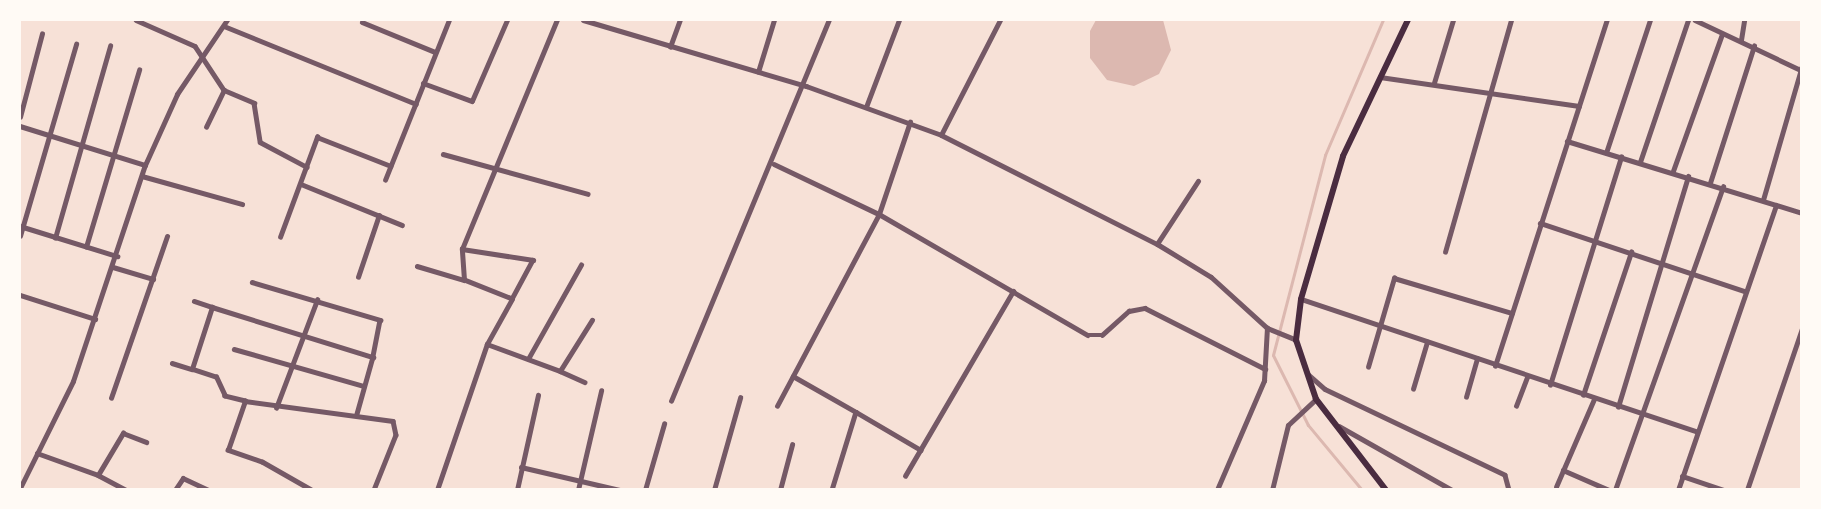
<!DOCTYPE html>
<html>
<head>
<meta charset="utf-8">
<style>
	body { margin:0 }
	#map { position:relative; width:1821px; height:509px; overflow:hidden; background:#f7e1d7; font-family:"Source Serif 4",serif }
	div>[style] { position:absolute }
	[style*='--x'] { left:calc(var(--x)*1px); top:calc(var(--y)*1px); width:calc(var(--w)*1px); rotate:calc(var(--a)*1deg) }
	.water>* { inset:0; background:#dcb8b0 }
	.stream>* { height:3px; margin:-1.5px; padding:0 1.5px; transform-origin:1.5px; border-radius:1.5px; background:#dcb8b0 }
	.minor>* { height:4.5px; margin:-2.25px; padding:0 2.25px; transform-origin:2.25px; border-radius:2.25px; background:#755966 }
	.tertiary>* { height:5px; margin:-2.5px; padding:0 2.5px; transform-origin:2.5px; border-radius:2.5px; background:#755966 }
	.secondary>* { height:6px; margin:-3px; padding:0 3px; transform-origin:3px; border-radius:3px; background:#4a2c40 }
	span { translate:-50% -50%; white-space:nowrap; text-align:center; line-height:1.15; -webkit-text-stroke:4.5px #fffaf5; paint-order:stroke }
	.frame { position:absolute; inset:0; border:21px solid #fffaf5; pointer-events:none }
</style>
</head>
<body>
<div id="map">
	<div class="water">
		<i style="clip-path:polygon(1096px 20px,1163px 20px,1171px 50px,1159px 74px,1134px 86px,1107px 80px,1090px 58px,1090px 31px)"></i>
	</div>
	<div class="stream">
		<i style="--x:1362;--y:490;--w:85;--a:-129.7"></i>
		<i style="--x:1308;--y:425;--w:78;--a:-116.6"></i>
		<i style="--x:1273;--y:355;--w:207;--a:-75.4"></i>
		<i style="--x:1325;--y:155;--w:147;--a:-66.8"></i>
	</div>
	<div class="minor">
		<i style="--x:136;--y:20;--w:64;--a:23.8"></i>
		<i style="--x:195;--y:46;--w:53;--a:56.6"></i>
		<i style="--x:224;--y:90;--w:33;--a:23"></i>
		<i style="--x:254;--y:103;--w:39;--a:81"></i>
		<i style="--x:260;--y:142;--w:53;--a:28"></i>
		<i style="--x:1695;--y:20;--w:117;--a:25.3"></i>
		<i style="--x:362;--y:22;--w:79;--a:22.3"></i>
		<i style="--x:224;--y:26;--w:207;--a:22.1"></i>
		<i style="--x:1741;--y:40;--w:20;--a:-81"></i>
		<i style="--x:670;--y:47;--w:29;--a:-70"></i>
		<i style="--x:758;--y:72;--w:54;--a:-72.9"></i>
		<i style="--x:1380;--y:77;--w:201;--a:8.3"></i>
		<i style="--x:423;--y:83;--w:52;--a:20.2"></i>
		<i style="--x:472;--y:101;--w:88;--a:-66.6"></i>
		<i style="--x:1434;--y:83;--w:66;--a:-73.2"></i>
		<i style="--x:866;--y:107;--w:93;--a:-69.2"></i>
		<i style="--x:20;--y:117;--w:86;--a:-75.2"></i>
		<i style="--x:20;--y:126;--w:131;--a:17.3"></i>
		<i style="--x:206;--y:127;--w:41;--a:-64.1"></i>
		<i style="--x:941;--y:135;--w:129;--a:-62.8"></i>
		<i style="--x:1567;--y:141;--w:246;--a:17"></i>
		<i style="--x:1606;--y:153;--w:140;--a:-71.7"></i>
		<i style="--x:443;--y:154;--w:150;--a:15.4"></i>
		<i style="--x:1640;--y:162;--w:150;--a:-71.3"></i>
		<i style="--x:774;--y:164;--w:116;--a:25.5"></i>
		<i style="--x:879;--y:214;--w:241;--a:30.1"></i>
		<i style="--x:1088;--y:335;--w:14;--a:0"></i>
		<i style="--x:1102;--y:335;--w:36;--a:-42"></i>
		<i style="--x:1129;--y:311;--w:16;--a:-11"></i>
		<i style="--x:1145;--y:308;--w:135;--a:26.9"></i>
		<i style="--x:1673;--y:171;--w:145;--a:-70.3"></i>
		<i style="--x:142;--y:176;--w:104;--a:15.6"></i>
		<i style="--x:385;--y:180;--w:172;--a:-68.2"></i>
		<i style="--x:1710;--y:183;--w:144;--a:-72.2"></i>
		<i style="--x:301;--y:184;--w:109;--a:22.1"></i>
		<i style="--x:1763;--y:200;--w:140;--a:-73.8"></i>
		<i style="--x:1540;--y:223;--w:216;--a:18.4"></i>
		<i style="--x:20;--y:226;--w:102;--a:17.2"></i>
		<i style="--x:20;--y:236;--w:200;--a:-73.7"></i>
		<i style="--x:280;--y:237;--w:107;--a:-69.7"></i>
		<i style="--x:317;--y:137;--w:79;--a:21.4"></i>
		<i style="--x:55;--y:238;--w:200;--a:-74"></i>
		<i style="--x:1157;--y:244;--w:75;--a:-56.9"></i>
		<i style="--x:86;--y:247;--w:185;--a:-73.3"></i>
		<i style="--x:462;--y:249;--w:72;--a:8.8"></i>
		<i style="--x:533;--y:260;--w:44;--a:118.3"></i>
		<i style="--x:1445;--y:252;--w:241;--a:-74.1"></i>
		<i style="--x:417;--y:266;--w:49;--a:16.6"></i>
		<i style="--x:113;--y:267;--w:42;--a:16.7"></i>
		<i style="--x:358;--y:277;--w:65;--a:-71.3"></i>
		<i style="--x:252;--y:282;--w:134;--a:16.5"></i>
		<i style="--x:380;--y:320;--w:38;--a:101"></i>
		<i style="--x:20;--y:295;--w:79;--a:17.7"></i>
		<i style="--x:1301;--y:299;--w:416;--a:18.5"></i>
		<i style="--x:194;--y:301;--w:19;--a:18"></i>
		<i style="--x:487;--y:344;--w:78;--a:20.3"></i>
		<i style="--x:560;--y:371;--w:60;--a:-57.9"></i>
		<i style="--x:234;--y:349;--w:135;--a:15.9"></i>
		<i style="--x:528;--y:359;--w:108;--a:-60.6"></i>
		<i style="--x:172;--y:363;--w:21;--a:17"></i>
		<i style="--x:1495;--y:366;--w:364;--a:-72.1"></i>
		<i style="--x:1368;--y:367;--w:93;--a:-73.7"></i>
		<i style="--x:1394;--y:278;--w:123;--a:16.5"></i>
		<i style="--x:560;--y:371;--w:27;--a:24"></i>
		<i style="--x:1309;--y:375;--w:21;--a:41"></i>
		<i style="--x:1325;--y:389;--w:199;--a:25.5"></i>
		<i style="--x:1505;--y:475;--w:16;--a:75"></i>
		<i style="--x:793;--y:376;--w:73;--a:29.7"></i>
		<i style="--x:856;--y:412;--w:82;--a:107.1"></i>
		<i style="--x:1550;--y:385;--w:239;--a:-72.7"></i>
		<i style="--x:1413;--y:389;--w:49;--a:-73.4"></i>
		<i style="--x:1583;--y:395;--w:151;--a:-71.4"></i>
		<i style="--x:1466;--y:397;--w:40;--a:-74"></i>
		<i style="--x:111;--y:398;--w:171;--a:-70.9"></i>
		<i style="--x:245;--y:401;--w:21;--a:-166"></i>
		<i style="--x:225;--y:396;--w:21;--a:-115"></i>
		<i style="--x:216;--y:377;--w:25;--a:-162"></i>
		<i style="--x:192;--y:369;--w:65;--a:-72.1"></i>
		<i style="--x:212;--y:307;--w:169;--a:17.3"></i>
		<i style="--x:373;--y:357;--w:59;--a:105.7"></i>
		<i style="--x:671;--y:401;--w:412;--a:-67.5"></i>
		<i style="--x:777;--y:406;--w:217;--a:-62"></i>
		<i style="--x:879;--y:214;--w:97;--a:-71.4"></i>
		<i style="--x:1516;--y:406;--w:31;--a:-69"></i>
		<i style="--x:1618;--y:407;--w:241;--a:-73.1"></i>
		<i style="--x:276;--y:408;--w:116;--a:-69.2"></i>
		<i style="--x:856;--y:412;--w:75;--a:30.3"></i>
		<i style="--x:1339;--y:426;--w:130;--a:29.5"></i>
		<i style="--x:37;--y:453;--w:65;--a:19.8"></i>
		<i style="--x:98;--y:475;--w:49;--a:-59.2"></i>
		<i style="--x:123;--y:433;--w:25;--a:21"></i>
		<i style="--x:521;--y:467;--w:102;--a:13.1"></i>
		<i style="--x:1563;--y:470;--w:50;--a:23.5"></i>
		<i style="--x:98;--y:475;--w:32;--a:28"></i>
		<i style="--x:905;--y:476;--w:214;--a:-59.7"></i>
		<i style="--x:1682;--y:476;--w:44;--a:18.4"></i>
		<i style="--x:1556;--y:487;--w:96;--a:-66.6"></i>
		<i style="--x:175;--y:490;--w:14;--a:-56"></i>
		<i style="--x:183;--y:478;--w:29;--a:25"></i>
		<i style="--x:311;--y:490;--w:56;--a:-150.3"></i>
		<i style="--x:262;--y:462;--w:36;--a:-161"></i>
		<i style="--x:228;--y:450;--w:52;--a:-70.9"></i>
		<i style="--x:245;--y:401;--w:149;--a:7.7"></i>
		<i style="--x:393;--y:421;--w:14;--a:78"></i>
		<i style="--x:396;--y:435;--w:59;--a:111.8"></i>
		<i style="--x:437;--y:490;--w:154;--a:-71.1"></i>
		<i style="--x:487;--y:344;--w:51;--a:-60.9"></i>
		<i style="--x:512;--y:299;--w:52;--a:-158.4"></i>
		<i style="--x:464;--y:280;--w:31;--a:-94"></i>
		<i style="--x:462;--y:249;--w:248;--a:-67.5"></i>
		<i style="--x:517;--y:490;--w:97;--a:-77.5"></i>
		<i style="--x:578;--y:490;--w:102;--a:-76.9"></i>
		<i style="--x:645;--y:490;--w:69;--a:-73.9"></i>
		<i style="--x:714;--y:490;--w:96;--a:-74.2"></i>
		<i style="--x:780;--y:490;--w:47;--a:-75.1"></i>
		<i style="--x:1217;--y:490;--w:119;--a:-66.7"></i>
		<i style="--x:1264;--y:381;--w:53;--a:-86.8"></i>
		<i style="--x:1615;--y:490;--w:322;--a:-70.4"></i>
		<i style="--x:1678;--y:490;--w:301;--a:-71"></i>
		<i style="--x:1747;--y:490;--w:171;--a:-71.2"></i>
	</div>
	<div class="tertiary">
		<i style="--x:583;--y:20;--w:233;--a:16.5"></i>
		<i style="--x:806;--y:86;--w:144;--a:19.9"></i>
		<i style="--x:941;--y:135;--w:242;--a:26.8"></i>
		<i style="--x:1157;--y:244;--w:63;--a:31.4"></i>
		<i style="--x:1211;--y:277;--w:76;--a:42.3"></i>
		<i style="--x:1267;--y:328;--w:31;--a:22"></i>
		<i style="--x:20;--y:488;--w:119;--a:-63.6"></i>
		<i style="--x:73;--y:381;--w:228;--a:-71.6"></i>
		<i style="--x:145;--y:165;--w:78;--a:-65.7"></i>
		<i style="--x:177;--y:94;--w:89;--a:-56"></i>
		<i style="--x:1272;--y:490;--w:67;--a:-76.2"></i>
		<i style="--x:1288;--y:425;--w:38;--a:-43"></i>
	</div>
	<div class="secondary">
		<i style="--x:1386;--y:490;--w:115;--a:-127.6"></i>
		<i style="--x:1316;--y:399;--w:62;--a:-108.7"></i>
		<i style="--x:1296;--y:340;--w:41;--a:-83"></i>
		<i style="--x:1301;--y:299;--w:149;--a:-73.6"></i>
		<i style="--x:1343;--y:156;--w:151;--a:-64.5"></i>
	</div>
	<div class="frame"></div>
</div>
</body>
</html>
